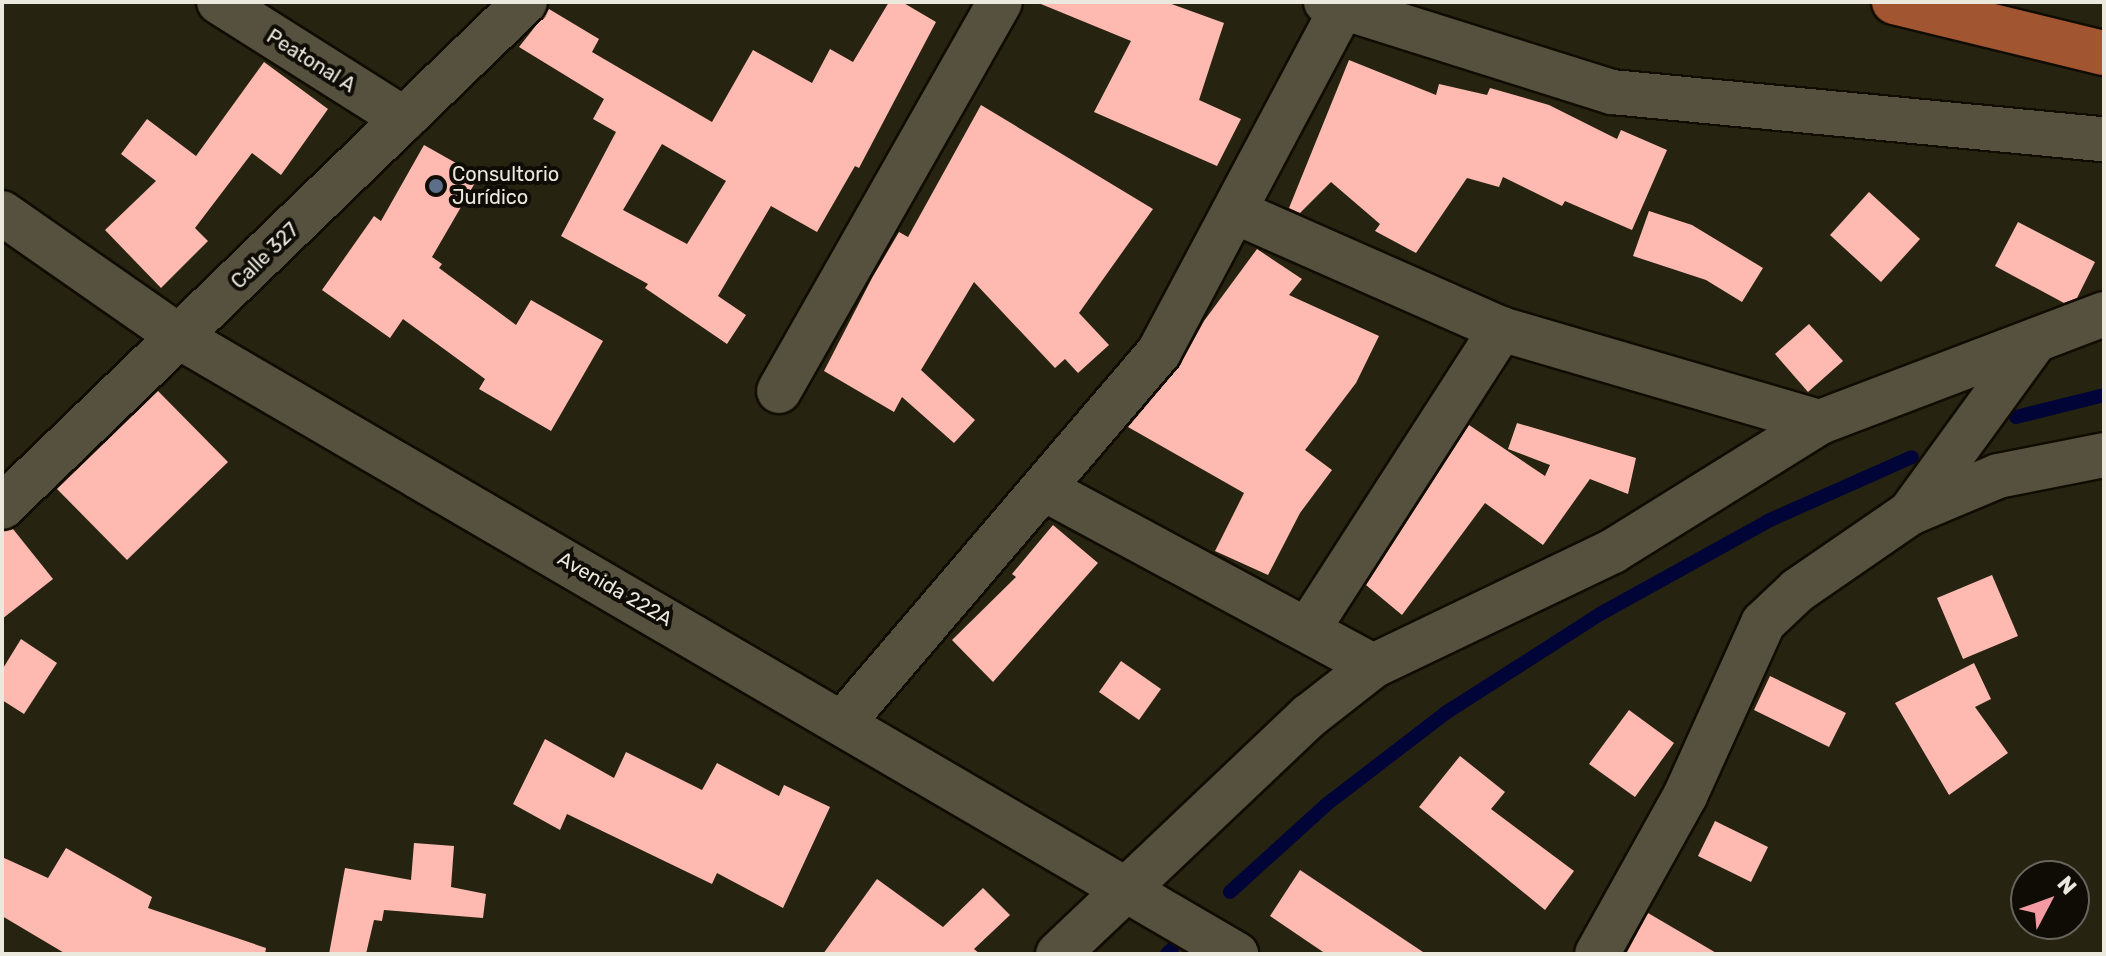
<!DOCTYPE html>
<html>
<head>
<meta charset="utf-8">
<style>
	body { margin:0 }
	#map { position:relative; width:2106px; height:956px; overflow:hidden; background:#272311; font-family:Rubik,sans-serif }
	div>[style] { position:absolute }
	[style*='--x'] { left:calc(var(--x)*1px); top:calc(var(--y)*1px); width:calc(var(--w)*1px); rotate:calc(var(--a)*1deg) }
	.stream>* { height:14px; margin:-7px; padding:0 7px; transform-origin:7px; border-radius:7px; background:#000437 }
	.building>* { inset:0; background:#febab0 }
	.roads { filter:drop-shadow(2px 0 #100c01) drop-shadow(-2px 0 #100c01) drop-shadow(0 2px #100c01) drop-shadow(0 -2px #100c01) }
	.minor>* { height:44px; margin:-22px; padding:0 22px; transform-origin:22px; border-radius:22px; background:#55513e }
	.major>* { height:44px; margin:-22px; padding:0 22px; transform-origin:22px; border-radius:22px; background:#a15530 }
	.dots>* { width:22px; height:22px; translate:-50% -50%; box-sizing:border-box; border:4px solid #0e0c05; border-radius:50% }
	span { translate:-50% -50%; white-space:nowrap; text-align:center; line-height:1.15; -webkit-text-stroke:8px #0e0c05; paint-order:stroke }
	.street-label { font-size:20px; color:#ebe8dd }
	.poi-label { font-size:20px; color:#ebe8dd }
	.left { translate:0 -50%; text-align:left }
	.frame { position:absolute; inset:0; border:4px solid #ebe8dd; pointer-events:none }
	.north { position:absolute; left:2010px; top:860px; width:80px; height:80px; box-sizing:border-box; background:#0e0c05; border:2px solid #66645b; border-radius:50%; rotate:49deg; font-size:22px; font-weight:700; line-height:32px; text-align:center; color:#ebe8dd }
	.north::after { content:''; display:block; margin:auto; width:28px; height:36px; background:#f49aa3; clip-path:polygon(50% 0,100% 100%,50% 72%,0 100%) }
</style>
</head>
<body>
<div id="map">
	<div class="stream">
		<i style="--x:2016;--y:417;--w:91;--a:-14"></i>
		<i style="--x:1230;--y:892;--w:131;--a:-42.2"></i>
		<i style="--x:1327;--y:804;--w:151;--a:-37.5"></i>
		<i style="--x:1447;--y:712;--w:182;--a:-32.6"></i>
		<i style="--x:1600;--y:614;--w:194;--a:-28.9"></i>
		<i style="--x:1770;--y:520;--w:155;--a:-23.9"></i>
		<i style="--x:1167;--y:954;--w:7;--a:-45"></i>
	</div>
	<div class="building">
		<i style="clip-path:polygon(evenodd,889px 2px,902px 2px,936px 22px,859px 168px,855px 166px,817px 232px,771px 206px,718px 296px,746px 315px,727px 344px,645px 288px,648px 284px,561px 236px,616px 132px,593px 119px,604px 99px,519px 47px,549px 9px,599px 39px,592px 52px,712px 122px,753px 50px,812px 83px,830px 49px,853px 62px,889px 2px,662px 144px,726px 181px,687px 244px,623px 210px,662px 144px)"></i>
		<i style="clip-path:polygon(1036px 2px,1166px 2px,1224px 23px,1199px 100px,1241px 119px,1217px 166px,1094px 112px,1131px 41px)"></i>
		<i style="clip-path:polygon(1349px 60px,1436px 95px,1439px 84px,1487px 95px,1490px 88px,1549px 105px,1617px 139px,1621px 130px,1667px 150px,1632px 230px,1565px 201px,1562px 206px,1503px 177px,1499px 187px,1467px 178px,1416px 253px,1375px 231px,1380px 224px,1331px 182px,1300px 213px,1289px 208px)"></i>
		<i style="clip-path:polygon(264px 62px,328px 109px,281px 175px,252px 153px,195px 228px,208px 241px,161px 288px,105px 230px,156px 181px,121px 154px,147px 119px,196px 156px)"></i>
		<i style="clip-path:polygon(981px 105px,1153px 209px,1079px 313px,1109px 345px,1078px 373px,1065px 359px,1055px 368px,974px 282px,921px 370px,975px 420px,954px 443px,902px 397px,894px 412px,824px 371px,872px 278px,899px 232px,908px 237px)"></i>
		<i style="clip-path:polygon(424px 145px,479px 176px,432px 257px,442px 264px,439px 268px,516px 325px,531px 300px,603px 341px,551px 431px,479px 389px,485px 379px,403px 319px,390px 338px,322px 290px,374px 216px,381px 221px)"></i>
		<i style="clip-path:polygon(1869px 192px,1920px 239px,1881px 282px,1830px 235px)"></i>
		<i style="clip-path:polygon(1649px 211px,1692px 225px,1763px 268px,1742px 302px,1706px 280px,1633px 256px)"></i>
		<i style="clip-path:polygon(2018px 222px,2095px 262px,2077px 298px,2064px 303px,1995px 266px)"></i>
		<i style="clip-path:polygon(1257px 249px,1302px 279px,1289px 295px,1379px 336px,1356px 383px,1305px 450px,1332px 470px,1300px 513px,1268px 575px,1215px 551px,1244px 493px,1128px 427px,1178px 368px,1204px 321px)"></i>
		<i style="clip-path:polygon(1809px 324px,1843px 361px,1808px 392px,1775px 354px)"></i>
		<i style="clip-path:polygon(158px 391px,228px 462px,127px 560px,57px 489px)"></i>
		<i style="clip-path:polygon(1517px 423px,1636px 458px,1628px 494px,1590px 479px,1543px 545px,1485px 503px,1402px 615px,1366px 585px,1469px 425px,1545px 476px,1550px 465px,1508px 449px)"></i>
		<i style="clip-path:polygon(1053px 525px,1098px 563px,993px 682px,952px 640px,1016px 577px,1012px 574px)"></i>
		<i style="clip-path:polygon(13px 529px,53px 579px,2px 619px,2px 531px)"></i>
		<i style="clip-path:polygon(1992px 575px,2018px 636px,1963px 659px,1937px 598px)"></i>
		<i style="clip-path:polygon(21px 639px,57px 663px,24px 714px,2px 700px,2px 670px)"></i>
		<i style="clip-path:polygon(1121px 661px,1161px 689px,1139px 720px,1099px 692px)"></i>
		<i style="clip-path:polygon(1974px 663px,1991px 699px,1975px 707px,2008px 753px,1949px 795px,1895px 703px)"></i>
		<i style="clip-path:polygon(1770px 676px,1846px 713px,1829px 747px,1754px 710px)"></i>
		<i style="clip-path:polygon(1629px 710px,1674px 743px,1635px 797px,1589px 764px)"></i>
		<i style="clip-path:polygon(545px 739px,614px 778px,626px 752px,702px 790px,717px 763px,779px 796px,784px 785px,830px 807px,783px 908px,717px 873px,712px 884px,567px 814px,560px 830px,513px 804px)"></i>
		<i style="clip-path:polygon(1460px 756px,1505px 792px,1491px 809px,1574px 871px,1545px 910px,1419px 807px)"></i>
		<i style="clip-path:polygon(1715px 821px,1768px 847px,1751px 882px,1698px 856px)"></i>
		<i style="clip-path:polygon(414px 843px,454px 846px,451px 887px,486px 894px,483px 918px,384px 910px,382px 921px,374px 920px,366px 954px,329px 954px,345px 868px,411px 880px)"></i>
		<i style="clip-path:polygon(66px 848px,152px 897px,148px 908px,266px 948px,265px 954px,66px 954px,2px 916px,2px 857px,48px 878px)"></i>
		<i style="clip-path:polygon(1300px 870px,1426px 954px,1326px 954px,1270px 916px)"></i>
		<i style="clip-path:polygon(877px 879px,943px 927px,983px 888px,1010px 915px,974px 949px,980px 954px,823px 954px)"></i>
		<i style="clip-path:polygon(1648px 913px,1718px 954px,1626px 954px)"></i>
	</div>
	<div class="roads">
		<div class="minor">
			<i style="--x:219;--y:2;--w:219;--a:32.3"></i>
			<i style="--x:1326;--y:2;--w:300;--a:17.5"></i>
			<i style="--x:1612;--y:92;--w:494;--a:5.5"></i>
			<i style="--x:2;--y:213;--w:218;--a:34.9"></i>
			<i style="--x:181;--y:338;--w:1222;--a:30.28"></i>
			<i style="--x:1238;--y:213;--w:287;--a:23.8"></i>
			<i style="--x:1501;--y:329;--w:332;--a:16.3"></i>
			<i style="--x:779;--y:391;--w:447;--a:-60.4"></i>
			<i style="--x:1046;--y:490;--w:371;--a:28.3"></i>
			<i style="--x:2;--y:507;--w:727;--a:-44"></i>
			<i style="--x:1910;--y:513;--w:209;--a:-54"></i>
			<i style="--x:1308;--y:629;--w:357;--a:-57.2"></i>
			<i style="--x:844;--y:721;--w:485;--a:-49.5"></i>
			<i style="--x:1159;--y:352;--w:390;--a:-62"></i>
			<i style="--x:1058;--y:954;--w:346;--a:-43.5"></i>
			<i style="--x:1309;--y:716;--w:81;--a:-38"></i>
			<i style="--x:1373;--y:666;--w:266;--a:-25.6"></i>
			<i style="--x:1613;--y:551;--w:244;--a:-31.9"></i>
			<i style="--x:1820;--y:422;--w:304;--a:-20.8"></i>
			<i style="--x:1597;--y:954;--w:181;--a:-60.9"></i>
			<i style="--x:1685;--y:796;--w:190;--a:-65.7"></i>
			<i style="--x:1763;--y:623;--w:48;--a:-43.3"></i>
			<i style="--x:1798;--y:590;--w:136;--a:-34.5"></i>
			<i style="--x:1910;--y:513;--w:95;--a:-22.8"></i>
			<i style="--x:1998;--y:476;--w:108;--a:-11.2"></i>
		</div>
		<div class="major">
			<i style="--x:1894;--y:2;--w:216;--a:13.7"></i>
		</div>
	</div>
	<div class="dots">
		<i style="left:436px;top:186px;background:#5c6f8a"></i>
	</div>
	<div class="street-label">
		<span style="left:311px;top:61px;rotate:32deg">Peatonal A</span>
		<span style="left:265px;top:256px;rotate:-44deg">Calle 327</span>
		<span style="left:615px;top:589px;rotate:30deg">Avenida 222A</span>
	</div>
	<div class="poi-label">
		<span class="left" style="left:452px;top:186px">Consultorio<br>Jurídico</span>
	</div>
	<div class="frame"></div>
	<div class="north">N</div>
</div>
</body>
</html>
